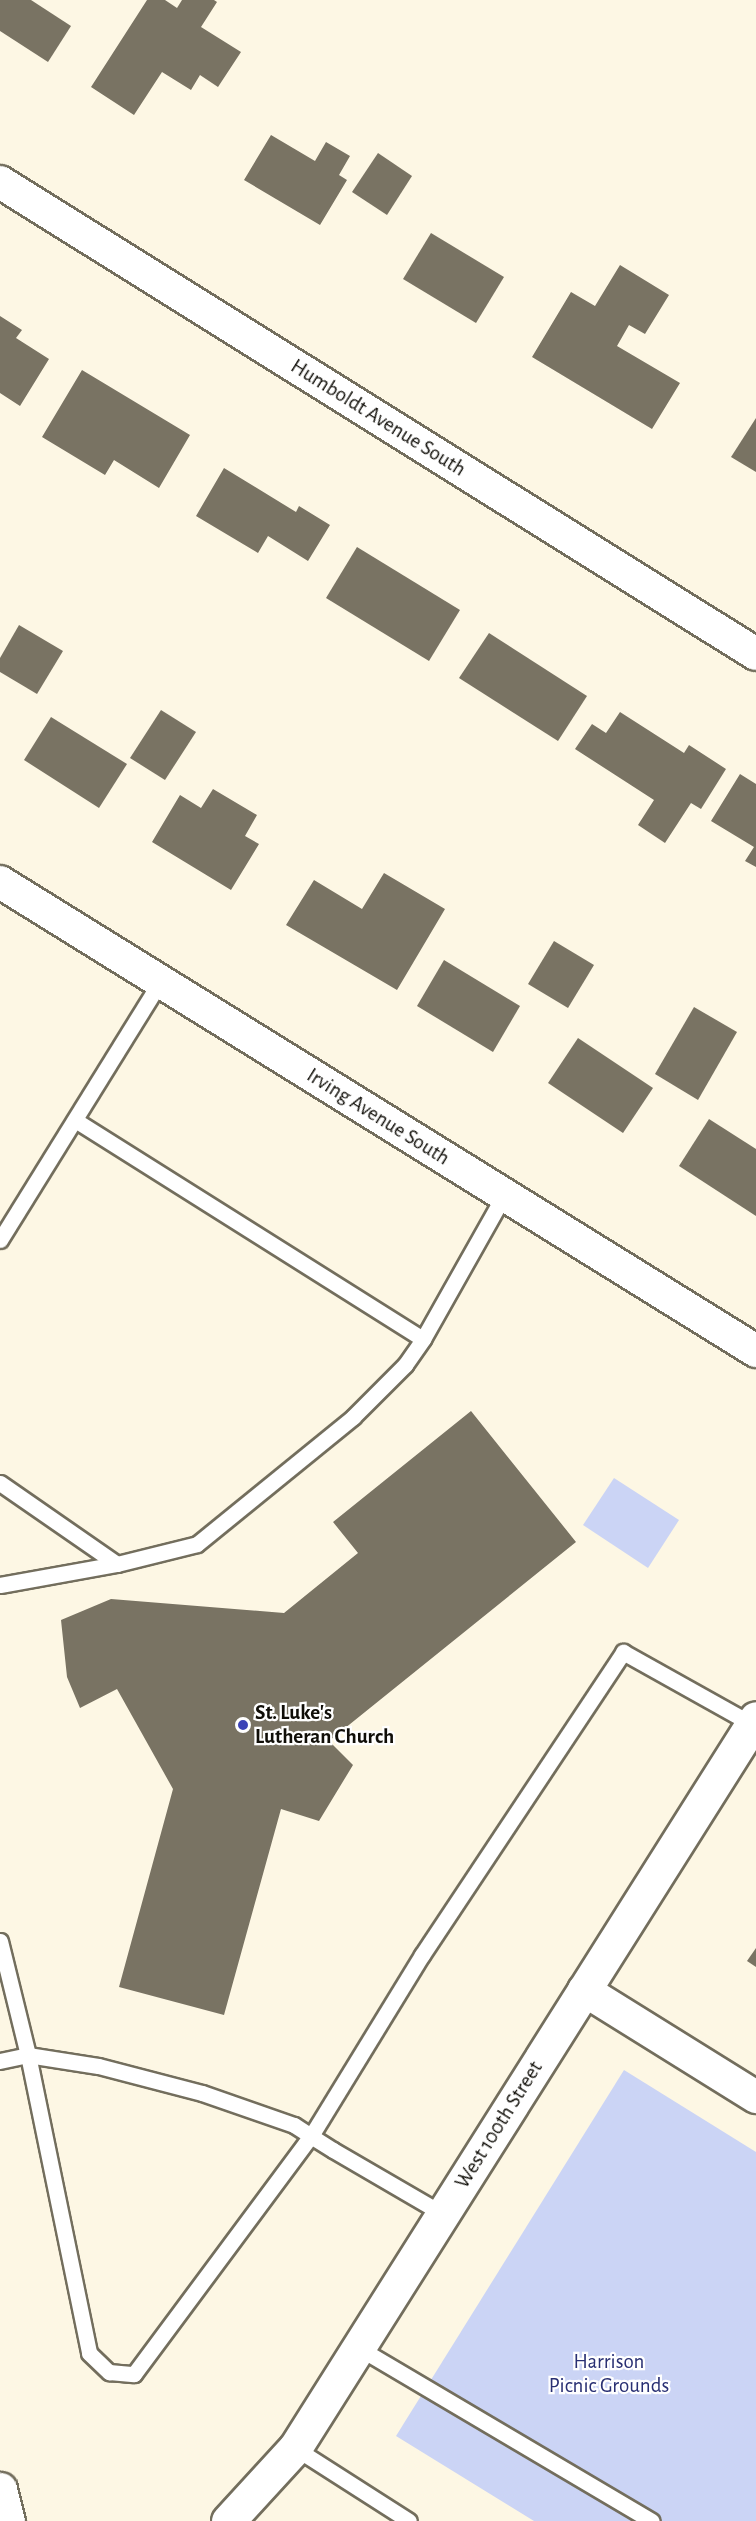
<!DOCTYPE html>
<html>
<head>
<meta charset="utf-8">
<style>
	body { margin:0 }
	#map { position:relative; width:756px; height:2521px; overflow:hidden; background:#fdf7e4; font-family:"Alegreya Sans",sans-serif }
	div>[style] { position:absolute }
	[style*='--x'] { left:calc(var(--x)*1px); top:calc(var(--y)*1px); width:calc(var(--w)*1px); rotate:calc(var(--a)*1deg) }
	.green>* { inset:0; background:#cbd4f5 }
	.building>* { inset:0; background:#797363 }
	.roads { filter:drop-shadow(2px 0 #736e5d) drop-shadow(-2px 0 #736e5d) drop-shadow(0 2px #736e5d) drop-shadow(0 -2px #736e5d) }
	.service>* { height:15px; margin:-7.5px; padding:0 7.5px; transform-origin:7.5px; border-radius:7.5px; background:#fff }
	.minor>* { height:32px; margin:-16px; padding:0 16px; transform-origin:16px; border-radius:16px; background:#fff }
	.tertiary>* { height:33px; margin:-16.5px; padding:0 16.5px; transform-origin:16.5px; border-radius:16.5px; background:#fff }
	.secondary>* { height:33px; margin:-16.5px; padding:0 16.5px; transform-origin:16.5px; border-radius:16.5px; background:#fff }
	.dots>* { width:16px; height:16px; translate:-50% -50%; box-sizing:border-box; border:3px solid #fff; border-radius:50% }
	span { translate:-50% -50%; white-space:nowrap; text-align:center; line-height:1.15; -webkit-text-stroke:4.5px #fff; paint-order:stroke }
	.street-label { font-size:21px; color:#100e08 }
	.poi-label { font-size:21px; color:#100e08; font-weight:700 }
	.left { translate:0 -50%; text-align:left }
	.park-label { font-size:21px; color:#293073 }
</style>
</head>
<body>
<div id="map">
	<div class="green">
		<i style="clip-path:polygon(614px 1478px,679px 1520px,648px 1568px,583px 1525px)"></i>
		<i style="clip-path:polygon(624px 2070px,756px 2152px,756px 2521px,534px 2521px,396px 2436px)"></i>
	</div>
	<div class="building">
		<i style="clip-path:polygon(0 0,31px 0,71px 26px,48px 62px,0 31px)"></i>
		<i style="clip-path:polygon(147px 0,165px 0,177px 8px,182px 0,214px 0,217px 2px,201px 27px,241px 52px,218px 87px,200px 75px,191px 90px,162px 72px,134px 115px,91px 87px)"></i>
		<i style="clip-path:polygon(271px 135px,315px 161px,326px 142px,350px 156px,339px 175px,347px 180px,320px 225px,244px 180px)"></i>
		<i style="clip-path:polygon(378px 153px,412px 176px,387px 215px,352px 192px)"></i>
		<i style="clip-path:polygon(431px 233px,504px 277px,476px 323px,403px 279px)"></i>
		<i style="clip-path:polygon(620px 265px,669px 295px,645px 334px,629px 325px,617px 346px,680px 383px,652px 429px,532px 357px,571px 292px,595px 306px)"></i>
		<i style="clip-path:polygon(0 316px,22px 330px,16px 338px,49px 359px,20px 406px,0 393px)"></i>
		<i style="clip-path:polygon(82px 370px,190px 435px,159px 488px,114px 460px,105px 475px,42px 437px)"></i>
		<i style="clip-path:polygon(756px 418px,756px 472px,731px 457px)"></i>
		<i style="clip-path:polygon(224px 468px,296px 512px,299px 506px,330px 525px,308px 561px,268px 536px,258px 553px,196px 516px)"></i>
		<i style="clip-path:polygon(357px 547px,460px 610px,429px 661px,326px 598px)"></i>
		<i style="clip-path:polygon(19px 625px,63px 651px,37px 694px,0 672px,0 658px)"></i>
		<i style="clip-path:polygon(489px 633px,587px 696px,558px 741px,459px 678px)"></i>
		<i style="clip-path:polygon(161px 710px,196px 732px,165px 780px,130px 758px)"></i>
		<i style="clip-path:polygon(620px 712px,684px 753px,689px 745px,726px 769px,701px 809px,691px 803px,665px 843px,638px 825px,654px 800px,575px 749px,592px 724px,606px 733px)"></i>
		<i style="clip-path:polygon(51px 717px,127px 764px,99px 808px,24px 760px)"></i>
		<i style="clip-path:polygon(740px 774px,756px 784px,756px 867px,745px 861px,754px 847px,711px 821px)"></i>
		<i style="clip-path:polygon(213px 789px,257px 815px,245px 836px,259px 844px,231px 890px,152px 842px,180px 795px,201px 808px)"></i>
		<i style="clip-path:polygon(384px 873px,445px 909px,397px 990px,286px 925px,314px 880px,362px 909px)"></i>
		<i style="clip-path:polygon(554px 941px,594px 965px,568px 1008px,528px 984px)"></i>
		<i style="clip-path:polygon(444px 960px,520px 1006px,493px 1052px,417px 1006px)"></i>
		<i style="clip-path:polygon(694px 1007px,737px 1032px,698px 1100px,655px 1074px)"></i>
		<i style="clip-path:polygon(578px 1038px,653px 1088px,623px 1133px,548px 1083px)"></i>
		<i style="clip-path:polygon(709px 1119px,756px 1149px,756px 1216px,679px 1166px)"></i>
		<i style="clip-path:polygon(471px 1411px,576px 1542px,329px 1741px,353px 1765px,319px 1821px,281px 1809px,224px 2015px,119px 1987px,173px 1789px,117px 1689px,80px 1708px,67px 1677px,61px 1620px,111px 1599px,284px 1613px,358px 1553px,333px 1522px)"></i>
		<i style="clip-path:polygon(756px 1948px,756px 1967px,747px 1961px)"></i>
	</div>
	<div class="roads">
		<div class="service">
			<i style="--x:75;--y:1120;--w:411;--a:32.2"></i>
			<i style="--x:423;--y:1339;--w:165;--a:-60.6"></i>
			<i style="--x:0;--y:1240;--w:304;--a:-58.2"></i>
			<i style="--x:0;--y:1483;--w:142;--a:34.7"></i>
			<i style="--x:117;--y:1564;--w:82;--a:-14"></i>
			<i style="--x:197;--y:1544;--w:201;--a:-39.1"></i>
			<i style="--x:353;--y:1417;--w:74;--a:-45"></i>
			<i style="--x:405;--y:1365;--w:32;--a:-55"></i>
			<i style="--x:0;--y:1585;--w:119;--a:-10.2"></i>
			<i style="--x:0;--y:1941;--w:117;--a:76.2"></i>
			<i style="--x:28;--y:2055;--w:29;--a:168"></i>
			<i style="--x:443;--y:2214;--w:127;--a:-149.8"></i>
			<i style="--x:333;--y:2150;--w:26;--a:-148"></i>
			<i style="--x:311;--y:2136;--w:20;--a:-147"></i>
			<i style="--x:294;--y:2125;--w:97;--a:-160.8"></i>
			<i style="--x:202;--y:2093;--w:107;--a:-165.4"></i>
			<i style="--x:98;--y:2066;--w:71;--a:-171.1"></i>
			<i style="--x:28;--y:2055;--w:304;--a:78.4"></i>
			<i style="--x:89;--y:2353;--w:28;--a:44"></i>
			<i style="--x:109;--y:2372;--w:25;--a:5"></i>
			<i style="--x:134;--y:2374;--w:297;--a:-53.4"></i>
			<i style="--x:311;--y:2136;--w:212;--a:-58.5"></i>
			<i style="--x:422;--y:1955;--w:364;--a:-56.4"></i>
			<i style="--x:623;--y:1652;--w:148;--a:29.2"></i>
			<i style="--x:359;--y:2348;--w:340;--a:30.6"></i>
			<i style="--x:295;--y:2448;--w:135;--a:32.6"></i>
		</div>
		<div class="minor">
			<i style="--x:0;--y:182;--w:891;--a:31.98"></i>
			<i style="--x:0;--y:882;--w:890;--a:31.81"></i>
			<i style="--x:584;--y:1990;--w:203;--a:31.9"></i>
		</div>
		<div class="tertiary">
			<i style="--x:228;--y:2521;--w:99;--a:-47.5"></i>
			<i style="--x:295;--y:2448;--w:863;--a:-57.73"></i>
		</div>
		<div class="secondary">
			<i style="--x:0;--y:2489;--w:33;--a:76"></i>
		</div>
	</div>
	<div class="dots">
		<i style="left:243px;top:1725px;background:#3c43b7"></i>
	</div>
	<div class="street-label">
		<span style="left:378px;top:418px;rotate:32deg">Humboldt Avenue South</span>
		<span style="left:378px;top:1117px;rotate:32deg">Irving Avenue South</span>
		<span style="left:499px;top:2125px;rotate:-58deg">West 100th Street</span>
	</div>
	<div class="poi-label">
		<span class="left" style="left:255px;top:1725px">St. Luke's<br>Lutheran Church</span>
	</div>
	<div class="park-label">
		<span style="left:609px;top:2374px">Harrison<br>Picnic Grounds</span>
	</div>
</div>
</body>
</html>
